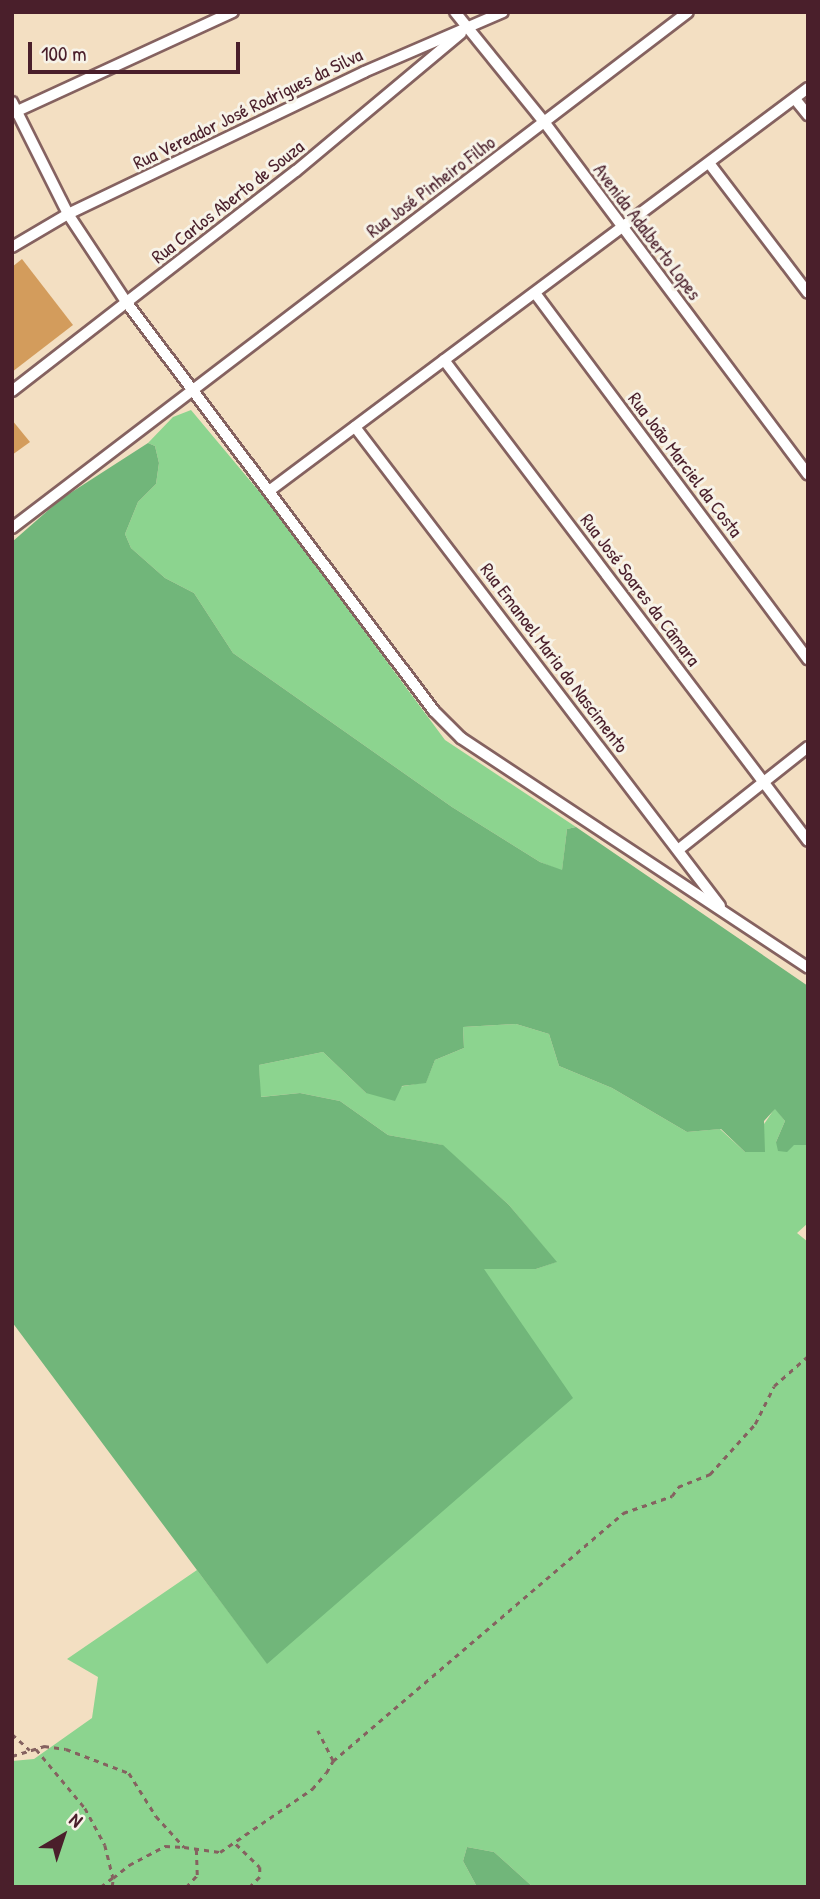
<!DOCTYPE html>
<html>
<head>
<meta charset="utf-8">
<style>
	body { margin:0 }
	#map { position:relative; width:820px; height:1899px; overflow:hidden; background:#f3dfc2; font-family:"Patrick Hand",sans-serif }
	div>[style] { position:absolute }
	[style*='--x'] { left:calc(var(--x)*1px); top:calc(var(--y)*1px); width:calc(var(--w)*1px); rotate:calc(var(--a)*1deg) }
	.green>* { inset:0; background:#8cd48f }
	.forest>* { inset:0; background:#71b67a }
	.building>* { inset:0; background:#d39c5c }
	.path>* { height:2.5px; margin-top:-1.25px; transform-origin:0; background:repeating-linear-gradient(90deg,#856260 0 5px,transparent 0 10px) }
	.roads { filter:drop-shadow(2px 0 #856260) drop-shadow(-2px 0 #856260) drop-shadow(0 2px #856260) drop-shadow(0 -2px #856260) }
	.minor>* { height:10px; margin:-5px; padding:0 5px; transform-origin:5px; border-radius:5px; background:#fff }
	span { translate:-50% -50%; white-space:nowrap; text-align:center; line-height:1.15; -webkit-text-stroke:6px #f7f3e8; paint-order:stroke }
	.street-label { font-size:19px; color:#4a1f2b }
	.frame { position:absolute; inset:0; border:14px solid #4a1f2b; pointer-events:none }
	.north { position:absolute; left:28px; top:1801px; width:70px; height:70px; -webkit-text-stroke:5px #f7f3e8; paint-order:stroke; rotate:39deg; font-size:19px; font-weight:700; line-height:28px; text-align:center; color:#4a1f2b }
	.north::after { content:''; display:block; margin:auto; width:24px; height:32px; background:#4a1f2b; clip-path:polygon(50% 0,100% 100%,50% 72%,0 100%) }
	.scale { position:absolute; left:28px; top:42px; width:212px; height:32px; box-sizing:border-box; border:4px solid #4a1f2b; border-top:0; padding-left:9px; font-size:21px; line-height:24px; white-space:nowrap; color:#4a1f2b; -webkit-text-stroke:5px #f7f3e8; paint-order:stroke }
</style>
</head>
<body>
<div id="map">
	<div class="green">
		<i style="clip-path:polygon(191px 410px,273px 508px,445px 740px,576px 827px,567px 829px,562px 871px,540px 862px,452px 807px,233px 653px,194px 593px,165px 578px,131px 548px,125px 534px,138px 502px,156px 484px,159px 463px,155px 446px,148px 443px,173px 417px)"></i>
		<i style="clip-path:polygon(516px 1024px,549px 1034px,559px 1066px,612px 1088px,687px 1132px,720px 1129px,745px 1152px,775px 1108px,785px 1121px,776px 1142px,808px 1145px,808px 1223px,797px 1233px,808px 1242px,808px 1887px,533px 1887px,494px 1852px,467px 1847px,463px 1861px,477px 1887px,12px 1887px,12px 1761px,34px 1759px,92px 1718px,98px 1677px,67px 1659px,197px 1570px,267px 1663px,484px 1268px,536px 1269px,556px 1262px,509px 1205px,442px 1145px,388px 1135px,340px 1101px,300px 1093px,260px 1097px,259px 1065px,323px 1052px,366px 1093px,426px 1082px,435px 1060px,464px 1048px,463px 1027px)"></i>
	</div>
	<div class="forest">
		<i style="clip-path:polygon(148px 443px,155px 446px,159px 463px,156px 484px,138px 502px,125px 534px,131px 548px,165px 578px,194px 593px,233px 653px,452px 807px,540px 862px,562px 870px,567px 829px,576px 827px,808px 986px,808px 1145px,794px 1145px,787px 1152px,778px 1151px,776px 1142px,785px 1121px,775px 1109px,764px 1121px,765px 1152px,745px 1152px,721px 1129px,687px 1132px,612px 1088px,559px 1066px,549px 1034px,516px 1024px,463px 1027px,464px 1048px,435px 1060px,426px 1083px,402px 1086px,395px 1101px,366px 1093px,323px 1052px,259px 1065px,261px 1097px,300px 1093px,340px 1101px,388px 1135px,443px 1145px,509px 1205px,557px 1262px,536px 1269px,484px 1269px,573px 1398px,267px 1664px,12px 1322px,12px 542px,61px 499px)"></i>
		<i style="clip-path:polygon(467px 1847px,494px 1852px,533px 1887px,477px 1887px,463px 1861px)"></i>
	</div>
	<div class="building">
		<i style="clip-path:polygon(22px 259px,73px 325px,12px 372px,12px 267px)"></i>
		<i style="clip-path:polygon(12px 420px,30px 442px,12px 455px)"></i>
	</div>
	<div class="path">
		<i style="--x:12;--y:1734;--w:24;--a:42"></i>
		<i style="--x:36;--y:1749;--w:77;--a:50.3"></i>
		<i style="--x:85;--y:1808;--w:42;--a:61.6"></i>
		<i style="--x:105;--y:1845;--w:34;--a:76"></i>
		<i style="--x:113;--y:1878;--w:15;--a:143"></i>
		<i style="--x:12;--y:1756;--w:34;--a:-17"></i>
		<i style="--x:44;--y:1746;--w:22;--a:8"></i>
		<i style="--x:66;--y:1749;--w:67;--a:20.9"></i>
		<i style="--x:129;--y:1773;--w:51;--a:57.9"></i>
		<i style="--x:156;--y:1816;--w:42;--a:47.9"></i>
		<i style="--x:184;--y:1847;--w:36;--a:8"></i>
		<i style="--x:220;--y:1852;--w:112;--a:-34.4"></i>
		<i style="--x:312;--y:1789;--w:21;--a:-49"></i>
		<i style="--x:326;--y:1773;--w:14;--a:-60"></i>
		<i style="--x:333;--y:1761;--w:34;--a:-117"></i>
		<i style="--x:333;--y:1761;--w:382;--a:-40.5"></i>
		<i style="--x:623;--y:1513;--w:52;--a:-19.1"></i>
		<i style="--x:672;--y:1496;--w:11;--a:-56"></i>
		<i style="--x:678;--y:1487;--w:35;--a:-22"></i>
		<i style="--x:710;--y:1474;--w:67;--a:-48"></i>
		<i style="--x:755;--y:1424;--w:42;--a:-63.4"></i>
		<i style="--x:774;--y:1386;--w:45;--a:-41.4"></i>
		<i style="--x:236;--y:1844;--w:33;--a:44"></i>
		<i style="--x:260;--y:1867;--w:10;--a:90"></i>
		<i style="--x:260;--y:1877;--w:14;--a:135"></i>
		<i style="--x:112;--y:1887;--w:9;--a:-84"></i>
		<i style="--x:113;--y:1878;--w:21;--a:-39"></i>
		<i style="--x:129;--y:1865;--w:41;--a:-27.8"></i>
		<i style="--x:165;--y:1846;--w:19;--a:3"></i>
		<i style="--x:186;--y:1887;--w:16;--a:-47"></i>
		<i style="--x:197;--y:1875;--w:26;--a:-92"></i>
	</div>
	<div class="roads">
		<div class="minor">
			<i style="--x:455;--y:12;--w:143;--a:51"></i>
			<i style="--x:545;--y:123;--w:439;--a:53.2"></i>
			<i style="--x:795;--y:99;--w:21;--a:51"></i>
			<i style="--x:12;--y:102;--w:125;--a:63.4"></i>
			<i style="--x:68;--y:214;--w:107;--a:56.5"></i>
			<i style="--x:127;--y:303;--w:511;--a:53.04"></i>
			<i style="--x:434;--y:711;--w:38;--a:45"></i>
			<i style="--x:461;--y:738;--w:416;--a:33.5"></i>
			<i style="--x:13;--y:113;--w:242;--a:-24.7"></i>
			<i style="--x:709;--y:163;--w:163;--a:52.7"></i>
			<i style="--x:12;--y:247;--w:65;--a:-30.5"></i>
			<i style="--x:68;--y:214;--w:328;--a:-25.6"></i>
			<i style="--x:364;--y:72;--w:151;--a:-23.3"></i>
			<i style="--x:535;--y:293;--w:457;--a:53.3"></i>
			<i style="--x:444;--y:360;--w:603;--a:52.88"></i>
			<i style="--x:12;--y:391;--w:359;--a:-37.8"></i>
			<i style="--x:296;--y:171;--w:215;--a:-39.9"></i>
			<i style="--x:355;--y:427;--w:602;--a:52.69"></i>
			<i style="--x:269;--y:491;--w:673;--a:-36.78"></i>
			<i style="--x:12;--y:528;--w:850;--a:-37.35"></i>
			<i style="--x:678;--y:850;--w:166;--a:-38.4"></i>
		</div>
	</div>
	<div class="street-label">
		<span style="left:248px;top:109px;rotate:-26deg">Rua Vereador José Rodrigues da Silva</span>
		<span style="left:431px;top:187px;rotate:-37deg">Rua José Pinheiro Filho</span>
		<span style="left:228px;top:202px;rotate:-38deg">Rua Carlos Aberto de Souza</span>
		<span style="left:647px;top:232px;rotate:53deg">Avenida Adalberto Lopes</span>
		<span style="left:685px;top:465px;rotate:53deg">Rua João Marciel da Costa</span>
		<span style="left:640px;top:590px;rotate:53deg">Rua José Soares da Câmara</span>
		<span style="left:554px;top:658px;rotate:53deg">Rua Emanoel Maria do Nascimento</span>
	</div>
	<div class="frame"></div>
	<div class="north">N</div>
	<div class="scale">100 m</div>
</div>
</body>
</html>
